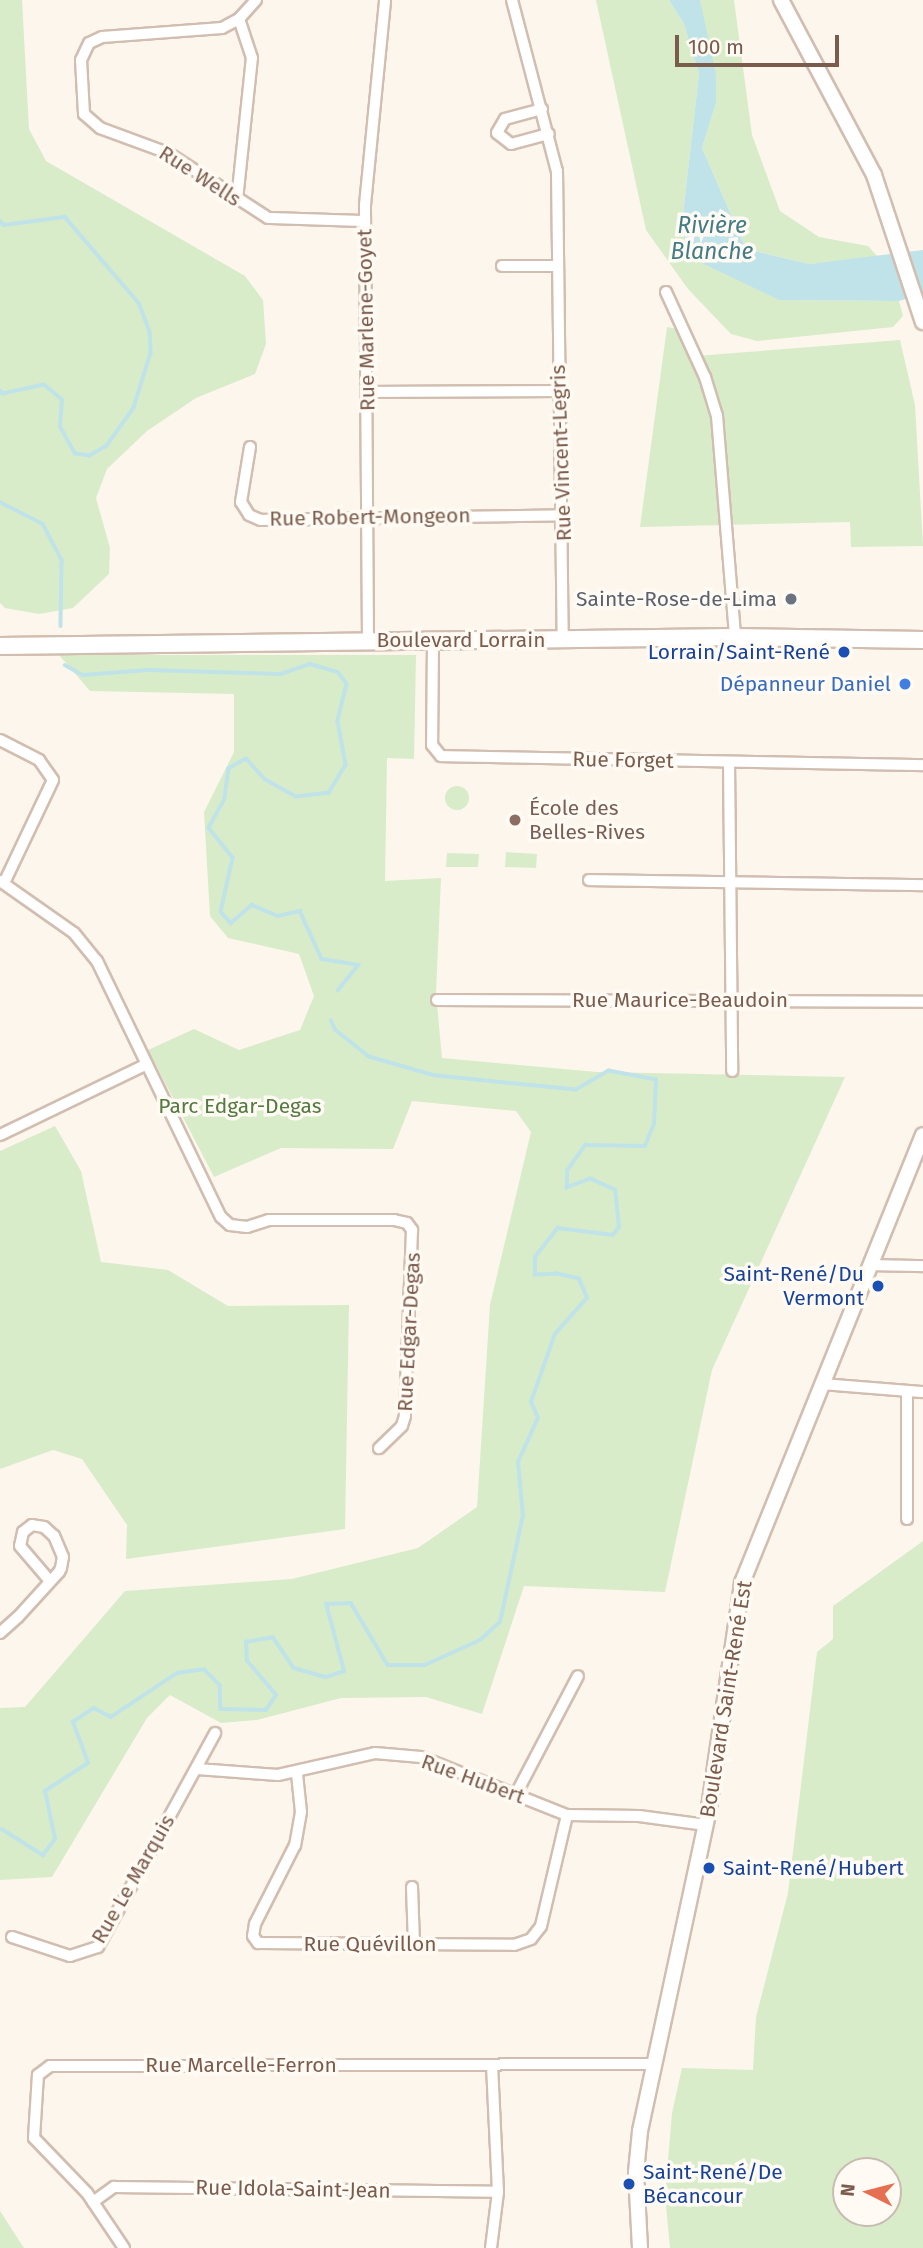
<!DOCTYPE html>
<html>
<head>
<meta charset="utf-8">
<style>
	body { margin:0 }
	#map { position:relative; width:923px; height:2248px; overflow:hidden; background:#fdf6ec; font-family:"Fira Sans",sans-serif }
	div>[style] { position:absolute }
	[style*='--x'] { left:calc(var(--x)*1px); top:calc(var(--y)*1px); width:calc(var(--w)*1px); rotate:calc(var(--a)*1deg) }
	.green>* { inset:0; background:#d8ecc9 }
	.round { border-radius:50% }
	.water>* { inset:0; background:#bfe3e8 }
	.stream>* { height:3.5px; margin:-1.75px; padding:0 1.75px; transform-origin:1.75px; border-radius:1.75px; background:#bfe3e8 }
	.roads { filter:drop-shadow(2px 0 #d1beb0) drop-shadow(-2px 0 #d1beb0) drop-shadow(0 2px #d1beb0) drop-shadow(0 -2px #d1beb0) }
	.minor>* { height:10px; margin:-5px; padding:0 5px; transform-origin:5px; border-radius:5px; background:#fff }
	.tertiary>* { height:14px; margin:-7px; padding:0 7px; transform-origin:7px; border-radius:7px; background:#fff }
	.secondary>* { height:16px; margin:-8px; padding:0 8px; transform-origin:8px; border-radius:8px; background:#fff }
	.dots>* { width:19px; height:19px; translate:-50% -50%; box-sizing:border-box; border:4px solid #fffaf3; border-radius:50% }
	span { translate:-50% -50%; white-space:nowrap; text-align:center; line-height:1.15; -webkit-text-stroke:7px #fffaf3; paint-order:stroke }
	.street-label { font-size:21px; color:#7a5c4d }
	.worship-label { font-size:21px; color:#5b616d }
	.right { translate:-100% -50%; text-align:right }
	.transit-label { font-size:21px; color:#164399 }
	.left { translate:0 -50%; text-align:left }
	.shop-label { font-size:21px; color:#366cbe }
	.education-label { font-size:21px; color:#785e54 }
	.park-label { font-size:21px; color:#537a41 }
	.water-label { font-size:23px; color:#437c86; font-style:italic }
	.north { position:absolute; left:832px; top:2157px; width:70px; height:70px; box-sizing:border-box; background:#fffaf3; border:2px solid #cabbb1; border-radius:50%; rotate:276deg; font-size:19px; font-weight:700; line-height:28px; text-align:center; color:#7a5c4d }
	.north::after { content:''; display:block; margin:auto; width:24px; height:32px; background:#e76f51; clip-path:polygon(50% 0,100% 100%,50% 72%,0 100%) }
	.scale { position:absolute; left:675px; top:35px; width:164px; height:32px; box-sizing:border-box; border:4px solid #7a5c4d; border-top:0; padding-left:9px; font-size:21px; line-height:24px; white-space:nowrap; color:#7a5c4d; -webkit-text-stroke:5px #fffaf3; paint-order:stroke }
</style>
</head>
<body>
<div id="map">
	<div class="green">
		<i style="clip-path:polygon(0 0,22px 0,29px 129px,46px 161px,245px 276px,263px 300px,266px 344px,255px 374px,196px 398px,147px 431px,107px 469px,96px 498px,110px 548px,109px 574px,73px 608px,39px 614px,5px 608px,0 603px)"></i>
		<i style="clip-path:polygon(596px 0,669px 0,684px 24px,699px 73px,682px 223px,779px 300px,899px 301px,903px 316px,893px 327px,757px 341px,731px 334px,688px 289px,646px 230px)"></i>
		<i style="clip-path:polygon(700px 0,734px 0,752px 135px,780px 211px,819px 237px,868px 246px,878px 257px,809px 264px,746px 249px,702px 148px,716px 103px)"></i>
		<i style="clip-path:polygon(667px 327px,683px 330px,696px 356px,900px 340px,915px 405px,923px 546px,851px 547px,850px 522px,640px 527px)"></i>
		<i style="clip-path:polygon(59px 655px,416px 655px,414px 759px,387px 758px,385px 881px,441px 878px,436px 993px,442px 1058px,597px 1072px,845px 1077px,712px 1370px,665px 1592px,524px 1586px,482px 1714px,426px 1697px,341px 1698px,257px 1720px,221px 1723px,170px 1695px,147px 1718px,52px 1877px,0 1880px,0 1708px,25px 1707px,125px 1591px,292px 1579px,418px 1548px,477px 1507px,490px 1305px,531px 1132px,516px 1111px,412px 1101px,393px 1149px,281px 1148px,214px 1177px,148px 1050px,194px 1029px,239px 1050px,300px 1030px,314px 996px,299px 954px,228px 938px,210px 916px,204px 812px,234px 752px,234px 694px,90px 691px)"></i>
		<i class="round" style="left:445px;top:786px;width:24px;height:24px"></i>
		<i style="clip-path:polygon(506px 852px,537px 854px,536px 868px,505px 867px)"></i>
		<i style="clip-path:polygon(447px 853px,479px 854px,478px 867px,446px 867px)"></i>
		<i style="clip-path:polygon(55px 1126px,81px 1171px,101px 1262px,168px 1270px,228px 1306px,349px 1305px,345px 1529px,126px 1559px,127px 1525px,82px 1459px,53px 1450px,0 1469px,0 1151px)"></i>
		<i style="clip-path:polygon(evenodd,923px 1541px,923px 2248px,670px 2248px,665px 2195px,672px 2113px,682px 2068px,753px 2070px,756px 2017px,788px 1893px,817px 1652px,833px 1639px,833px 1606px,923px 1541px,888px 2171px,888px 2213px,846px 2213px,846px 2171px,888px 2171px)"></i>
		<i style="clip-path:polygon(0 2211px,24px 2248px,0 2248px)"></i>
	</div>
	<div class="water">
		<i style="clip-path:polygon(669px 0,700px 0,716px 75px,716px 103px,702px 148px,746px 249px,809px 264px,923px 250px,923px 294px,899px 301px,779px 300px,687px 256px,682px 223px,699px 73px,684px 24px)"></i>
	</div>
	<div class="stream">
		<i style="--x:0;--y:221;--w:6;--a:45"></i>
		<i style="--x:4;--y:225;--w:62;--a:-7.5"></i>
		<i style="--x:65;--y:217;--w:113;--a:49.3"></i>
		<i style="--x:139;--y:303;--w:30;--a:69"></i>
		<i style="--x:150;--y:331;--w:22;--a:87"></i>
		<i style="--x:151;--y:353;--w:58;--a:107.2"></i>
		<i style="--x:134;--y:408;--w:47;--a:125.4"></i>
		<i style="--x:107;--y:446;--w:20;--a:150"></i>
		<i style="--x:90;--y:456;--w:15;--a:-172"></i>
		<i style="--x:75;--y:454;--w:31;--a:-119"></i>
		<i style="--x:60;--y:427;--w:27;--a:-86"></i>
		<i style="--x:62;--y:400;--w:23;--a:-140"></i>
		<i style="--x:44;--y:385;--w:42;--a:167.6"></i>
		<i style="--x:3;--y:394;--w:4;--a:-135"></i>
		<i style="--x:0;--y:502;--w:48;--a:27.1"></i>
		<i style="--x:43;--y:524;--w:41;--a:62.2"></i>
		<i style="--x:62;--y:560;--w:66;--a:90.9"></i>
		<i style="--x:65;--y:665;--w:21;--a:29"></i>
		<i style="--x:83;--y:675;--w:64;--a:-4.5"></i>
		<i style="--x:147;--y:670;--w:134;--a:1.7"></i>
		<i style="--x:281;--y:674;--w:31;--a:-19"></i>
		<i style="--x:310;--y:664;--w:29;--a:16"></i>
		<i style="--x:338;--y:672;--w:15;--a:53"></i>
		<i style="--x:347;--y:684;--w:38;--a:104"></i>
		<i style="--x:338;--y:721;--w:45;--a:79.7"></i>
		<i style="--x:346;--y:765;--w:33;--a:121"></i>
		<i style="--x:329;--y:793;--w:33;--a:173"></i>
		<i style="--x:296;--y:797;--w:35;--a:-151"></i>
		<i style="--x:265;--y:780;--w:28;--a:-132"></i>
		<i style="--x:246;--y:759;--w:20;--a:150"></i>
		<i style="--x:229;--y:769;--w:30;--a:98"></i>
		<i style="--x:225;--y:799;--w:33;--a:119"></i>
		<i style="--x:209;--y:828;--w:38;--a:51"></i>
		<i style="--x:233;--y:858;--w:55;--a:102.5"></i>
		<i style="--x:221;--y:912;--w:15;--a:48"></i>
		<i style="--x:231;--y:923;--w:28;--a:-41"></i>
		<i style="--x:252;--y:905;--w:28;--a:23"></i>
		<i style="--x:278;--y:916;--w:23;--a:-13"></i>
		<i style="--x:300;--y:911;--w:53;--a:65.4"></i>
		<i style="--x:322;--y:959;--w:37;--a:9"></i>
		<i style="--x:359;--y:965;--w:33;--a:129"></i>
		<i style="--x:2;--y:1829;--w:49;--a:32.4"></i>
		<i style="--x:43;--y:1855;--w:20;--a:-53"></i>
		<i style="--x:55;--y:1839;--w:49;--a:-101.8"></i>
		<i style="--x:45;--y:1791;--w:51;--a:-33.1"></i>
		<i style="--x:88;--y:1763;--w:44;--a:-110.1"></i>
		<i style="--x:73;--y:1722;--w:25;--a:-34"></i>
		<i style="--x:94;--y:1708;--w:19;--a:28"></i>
		<i style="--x:111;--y:1717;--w:79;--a:-33.7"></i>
		<i style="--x:177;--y:1673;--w:27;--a:-8"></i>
		<i style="--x:204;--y:1669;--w:23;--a:45"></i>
		<i style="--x:220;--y:1685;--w:24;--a:88"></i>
		<i style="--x:221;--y:1709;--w:45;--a:1.3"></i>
		<i style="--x:266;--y:1710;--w:18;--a:-56"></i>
		<i style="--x:276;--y:1695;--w:45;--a:-130.5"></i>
		<i style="--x:247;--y:1661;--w:19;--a:-93"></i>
		<i style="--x:246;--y:1642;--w:27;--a:-10"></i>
		<i style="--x:273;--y:1637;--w:37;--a:56"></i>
		<i style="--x:294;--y:1668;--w:33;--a:16"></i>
		<i style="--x:326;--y:1677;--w:19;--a:-18"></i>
		<i style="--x:344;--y:1671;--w:69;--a:-105"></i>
		<i style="--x:326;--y:1604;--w:25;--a:-2"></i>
		<i style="--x:351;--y:1603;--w:72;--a:59.2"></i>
		<i style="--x:388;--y:1665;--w:37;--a:0"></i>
		<i style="--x:425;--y:1665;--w:60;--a:-24.4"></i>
		<i style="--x:480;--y:1640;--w:27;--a:-42"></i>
		<i style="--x:500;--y:1622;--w:108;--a:-77.8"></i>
		<i style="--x:523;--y:1516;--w:54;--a:-95.3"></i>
		<i style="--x:518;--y:1462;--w:48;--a:-65.6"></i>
		<i style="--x:538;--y:1418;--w:17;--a:-114"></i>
		<i style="--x:531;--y:1402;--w:72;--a:-70.6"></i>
		<i style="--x:555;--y:1334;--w:48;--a:-48.4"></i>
		<i style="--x:587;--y:1298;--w:21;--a:-113"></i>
		<i style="--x:579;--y:1279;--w:23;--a:-167"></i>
		<i style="--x:557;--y:1274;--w:22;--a:177"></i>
		<i style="--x:535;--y:1275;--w:18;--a:-90"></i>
		<i style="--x:535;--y:1257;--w:37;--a:-52"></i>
		<i style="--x:558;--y:1228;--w:55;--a:7.3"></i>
		<i style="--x:613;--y:1235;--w:10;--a:-53"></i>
		<i style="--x:619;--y:1227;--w:37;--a:-96"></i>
		<i style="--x:615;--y:1190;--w:27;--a:-156"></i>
		<i style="--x:590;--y:1179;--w:25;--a:159"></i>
		<i style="--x:567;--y:1188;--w:17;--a:-90"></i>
		<i style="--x:567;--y:1171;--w:32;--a:-55"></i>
		<i style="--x:585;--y:1145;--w:60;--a:1"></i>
		<i style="--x:645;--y:1146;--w:24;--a:-68"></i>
		<i style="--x:654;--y:1124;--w:44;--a:-87.4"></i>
		<i style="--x:656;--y:1080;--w:48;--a:-169.2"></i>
		<i style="--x:609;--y:1071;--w:38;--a:150"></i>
		<i style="--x:576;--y:1090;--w:142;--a:-174.3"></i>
		<i style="--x:435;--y:1076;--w:69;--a:-163.9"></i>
		<i style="--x:369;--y:1057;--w:43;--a:-141.5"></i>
		<i style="--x:335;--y:1030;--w:10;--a:-114"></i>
	</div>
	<div class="roads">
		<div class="minor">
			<i style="--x:256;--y:0;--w:25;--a:132"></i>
			<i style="--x:239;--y:19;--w:19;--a:152"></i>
			<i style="--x:222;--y:28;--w:120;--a:175.7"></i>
			<i style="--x:102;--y:37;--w:14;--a:155"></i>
			<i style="--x:89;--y:43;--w:19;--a:115"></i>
			<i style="--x:81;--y:60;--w:54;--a:86.8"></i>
			<i style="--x:84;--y:114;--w:21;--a:41"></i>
			<i style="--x:100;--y:128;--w:72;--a:20.2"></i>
			<i style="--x:168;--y:153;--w:119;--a:33"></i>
			<i style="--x:268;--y:218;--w:97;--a:1.8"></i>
			<i style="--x:512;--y:0;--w:177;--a:75.3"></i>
			<i style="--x:557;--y:171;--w:469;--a:89.3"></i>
			<i style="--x:542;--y:109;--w:38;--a:165"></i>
			<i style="--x:505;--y:119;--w:16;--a:120"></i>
			<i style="--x:497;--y:133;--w:18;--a:38"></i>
			<i style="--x:511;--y:144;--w:39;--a:-15"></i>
			<i style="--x:237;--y:200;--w:143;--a:-84"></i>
			<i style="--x:252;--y:58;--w:41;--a:-108.4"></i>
			<i style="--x:502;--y:266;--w:55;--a:0"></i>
			<i style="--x:666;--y:292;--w:94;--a:65.4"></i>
			<i style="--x:705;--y:377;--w:41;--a:72.9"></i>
			<i style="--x:717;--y:416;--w:222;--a:85.3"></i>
			<i style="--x:366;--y:392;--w:192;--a:-0.3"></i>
			<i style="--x:250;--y:447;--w:56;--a:99.3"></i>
			<i style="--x:241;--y:502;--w:15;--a:58"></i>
			<i style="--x:249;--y:515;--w:13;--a:23"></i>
			<i style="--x:261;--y:520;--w:303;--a:-0.9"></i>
			<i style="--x:368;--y:640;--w:435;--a:-90.4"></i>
			<i style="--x:365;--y:205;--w:206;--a:-84.4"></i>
			<i style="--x:433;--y:640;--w:105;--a:90.5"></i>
			<i style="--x:432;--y:745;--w:14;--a:51"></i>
			<i style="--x:441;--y:756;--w:482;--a:1.1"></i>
			<i style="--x:0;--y:740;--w:44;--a:27.1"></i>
			<i style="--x:39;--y:760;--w:24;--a:55"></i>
			<i style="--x:53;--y:780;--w:114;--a:115.4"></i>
			<i style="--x:729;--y:762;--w:309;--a:89.4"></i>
			<i style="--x:589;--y:880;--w:334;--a:0.9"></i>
			<i style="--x:0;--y:881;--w:90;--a:35.1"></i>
			<i style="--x:74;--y:933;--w:36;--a:51"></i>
			<i style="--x:97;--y:961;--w:284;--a:64.2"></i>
			<i style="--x:221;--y:1217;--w:12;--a:42"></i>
			<i style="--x:230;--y:1225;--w:17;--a:7"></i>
			<i style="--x:247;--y:1227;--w:23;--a:-18"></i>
			<i style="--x:269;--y:1220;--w:125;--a:0"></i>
			<i style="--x:394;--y:1220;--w:13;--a:13"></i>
			<i style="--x:407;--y:1223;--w:9;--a:54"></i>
			<i style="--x:412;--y:1230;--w:186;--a:92.2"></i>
			<i style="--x:405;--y:1416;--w:10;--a:107"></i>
			<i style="--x:402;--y:1426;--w:32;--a:136"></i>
			<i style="--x:437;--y:1000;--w:486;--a:0.2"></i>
			<i style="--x:0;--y:1135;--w:163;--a:-25.8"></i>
			<i style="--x:874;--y:1265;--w:49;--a:1.2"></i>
			<i style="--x:821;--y:1384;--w:102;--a:4.5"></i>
			<i style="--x:907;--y:1394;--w:125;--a:90"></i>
			<i style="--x:0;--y:1633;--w:24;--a:-42"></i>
			<i style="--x:18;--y:1617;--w:61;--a:-47.7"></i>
			<i style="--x:59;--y:1572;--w:4;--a:-63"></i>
			<i style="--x:61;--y:1568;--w:11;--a:-80"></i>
			<i style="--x:63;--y:1557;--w:23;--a:-113"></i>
			<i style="--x:54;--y:1536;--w:13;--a:-138"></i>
			<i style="--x:44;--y:1527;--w:12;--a:-171"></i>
			<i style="--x:32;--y:1525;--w:11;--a:142"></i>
			<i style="--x:23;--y:1532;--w:14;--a:102"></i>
			<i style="--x:20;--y:1546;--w:46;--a:49.4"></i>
			<i style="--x:197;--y:1769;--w:81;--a:4.2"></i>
			<i style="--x:278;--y:1775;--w:99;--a:-12.8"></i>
			<i style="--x:375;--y:1753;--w:46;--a:5"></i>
			<i style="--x:421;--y:1757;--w:157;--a:21.7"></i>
			<i style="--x:567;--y:1815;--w:72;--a:0.8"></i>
			<i style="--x:639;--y:1816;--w:68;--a:7.7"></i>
			<i style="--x:297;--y:1774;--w:38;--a:84"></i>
			<i style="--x:301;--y:1812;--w:34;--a:100"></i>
			<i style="--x:295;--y:1845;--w:89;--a:116.9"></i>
			<i style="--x:255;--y:1924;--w:12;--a:99"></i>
			<i style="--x:253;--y:1936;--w:9;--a:54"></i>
			<i style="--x:258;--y:1943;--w:256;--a:0.4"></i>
			<i style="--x:514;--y:1945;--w:18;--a:-19"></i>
			<i style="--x:531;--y:1939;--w:16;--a:-52"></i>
			<i style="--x:541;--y:1926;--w:114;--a:-76.8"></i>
			<i style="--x:516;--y:1794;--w:133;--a:-62.3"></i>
			<i style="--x:412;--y:1887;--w:56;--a:88"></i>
			<i style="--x:12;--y:1937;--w:61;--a:18.1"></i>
			<i style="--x:70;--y:1956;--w:29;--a:-18"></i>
			<i style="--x:98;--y:1947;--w:244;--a:-61.3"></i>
			<i style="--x:93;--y:2202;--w:26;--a:-36"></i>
			<i style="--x:114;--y:2187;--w:384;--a:0.7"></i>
			<i style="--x:124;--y:2248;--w:66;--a:-123.9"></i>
			<i style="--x:87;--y:2193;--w:76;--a:-133.9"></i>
			<i style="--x:34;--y:2138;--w:63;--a:-86.4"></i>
			<i style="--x:38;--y:2075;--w:15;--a:-37"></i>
			<i style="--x:50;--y:2066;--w:604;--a:-0.19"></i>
			<i style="--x:491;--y:2248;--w:56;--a:-82.9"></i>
			<i style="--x:498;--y:2192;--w:127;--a:-92.7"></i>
		</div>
		<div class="tertiary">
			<i style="--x:781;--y:0;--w:198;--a:62"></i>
			<i style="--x:874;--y:175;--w:155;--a:71.6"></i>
			<i style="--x:640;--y:2248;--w:76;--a:-93"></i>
			<i style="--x:636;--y:2172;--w:41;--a:-84.4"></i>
			<i style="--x:640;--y:2131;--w:324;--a:-77.9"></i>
			<i style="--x:708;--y:1814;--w:233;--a:-81.6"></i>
			<i style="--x:742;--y:1583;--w:483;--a:-68"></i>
		</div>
		<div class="secondary">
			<i style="--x:0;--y:646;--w:735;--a:-0.7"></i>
			<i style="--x:735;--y:637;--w:188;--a:0.9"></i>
		</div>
	</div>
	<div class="dots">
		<i style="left:791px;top:599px;background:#6b7280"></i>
		<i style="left:844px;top:652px;background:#1a4fb4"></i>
		<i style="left:905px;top:684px;background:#3f7fe0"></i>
		<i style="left:515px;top:820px;background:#8d6e63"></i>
		<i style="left:878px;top:1286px;background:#1a4fb4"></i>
		<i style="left:709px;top:1868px;background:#1a4fb4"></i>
		<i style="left:629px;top:2184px;background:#1a4fb4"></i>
	</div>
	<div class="street-label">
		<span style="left:200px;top:176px;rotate:33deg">Rue Wells</span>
		<span style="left:366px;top:320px;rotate:-91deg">Rue Marlene-Goyet</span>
		<span style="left:561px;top:453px;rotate:-92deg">Rue Vincent-Legris</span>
		<span style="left:370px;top:517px;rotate:-1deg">Rue Robert-Mongeon</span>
		<span style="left:461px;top:640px">Boulevard Lorrain</span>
		<span style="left:623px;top:760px;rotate:1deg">Rue Forget</span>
		<span style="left:680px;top:1000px">Rue Maurice-Beaudoin</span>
		<span style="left:409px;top:1332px;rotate:-87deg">Rue Edgar-Degas</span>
		<span style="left:726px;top:1699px;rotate:-81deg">Boulevard Saint-René Est</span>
		<span style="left:473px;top:1779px;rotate:20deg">Rue Hubert</span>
		<span style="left:133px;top:1879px;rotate:-60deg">Rue Le Marquis</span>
		<span style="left:370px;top:1944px">Rue Quévillon</span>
		<span style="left:241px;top:2065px">Rue Marcelle-Ferron</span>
		<span style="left:293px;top:2189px;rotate:1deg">Rue Idola-Saint-Jean</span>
	</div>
	<div class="worship-label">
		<span class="right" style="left:777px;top:599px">Sainte-Rose-de-Lima</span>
	</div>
	<div class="transit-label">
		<span class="right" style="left:830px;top:652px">Lorrain/Saint-René</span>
		<span class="right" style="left:864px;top:1286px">Saint-René/Du<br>Vermont</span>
		<span class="left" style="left:723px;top:1868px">Saint-René/Hubert</span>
		<span class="left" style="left:643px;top:2184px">Saint-René/De<br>Bécancour</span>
	</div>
	<div class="shop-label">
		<span class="right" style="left:891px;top:684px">Dépanneur Daniel</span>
	</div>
	<div class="education-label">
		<span class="left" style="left:529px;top:820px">École des<br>Belles-Rives</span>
	</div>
	<div class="park-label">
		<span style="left:240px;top:1106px">Parc Edgar-Degas</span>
	</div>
	<div class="water-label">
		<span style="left:712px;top:238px">Rivière<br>Blanche</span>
	</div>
	<div class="north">N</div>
	<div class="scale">100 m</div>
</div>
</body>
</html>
